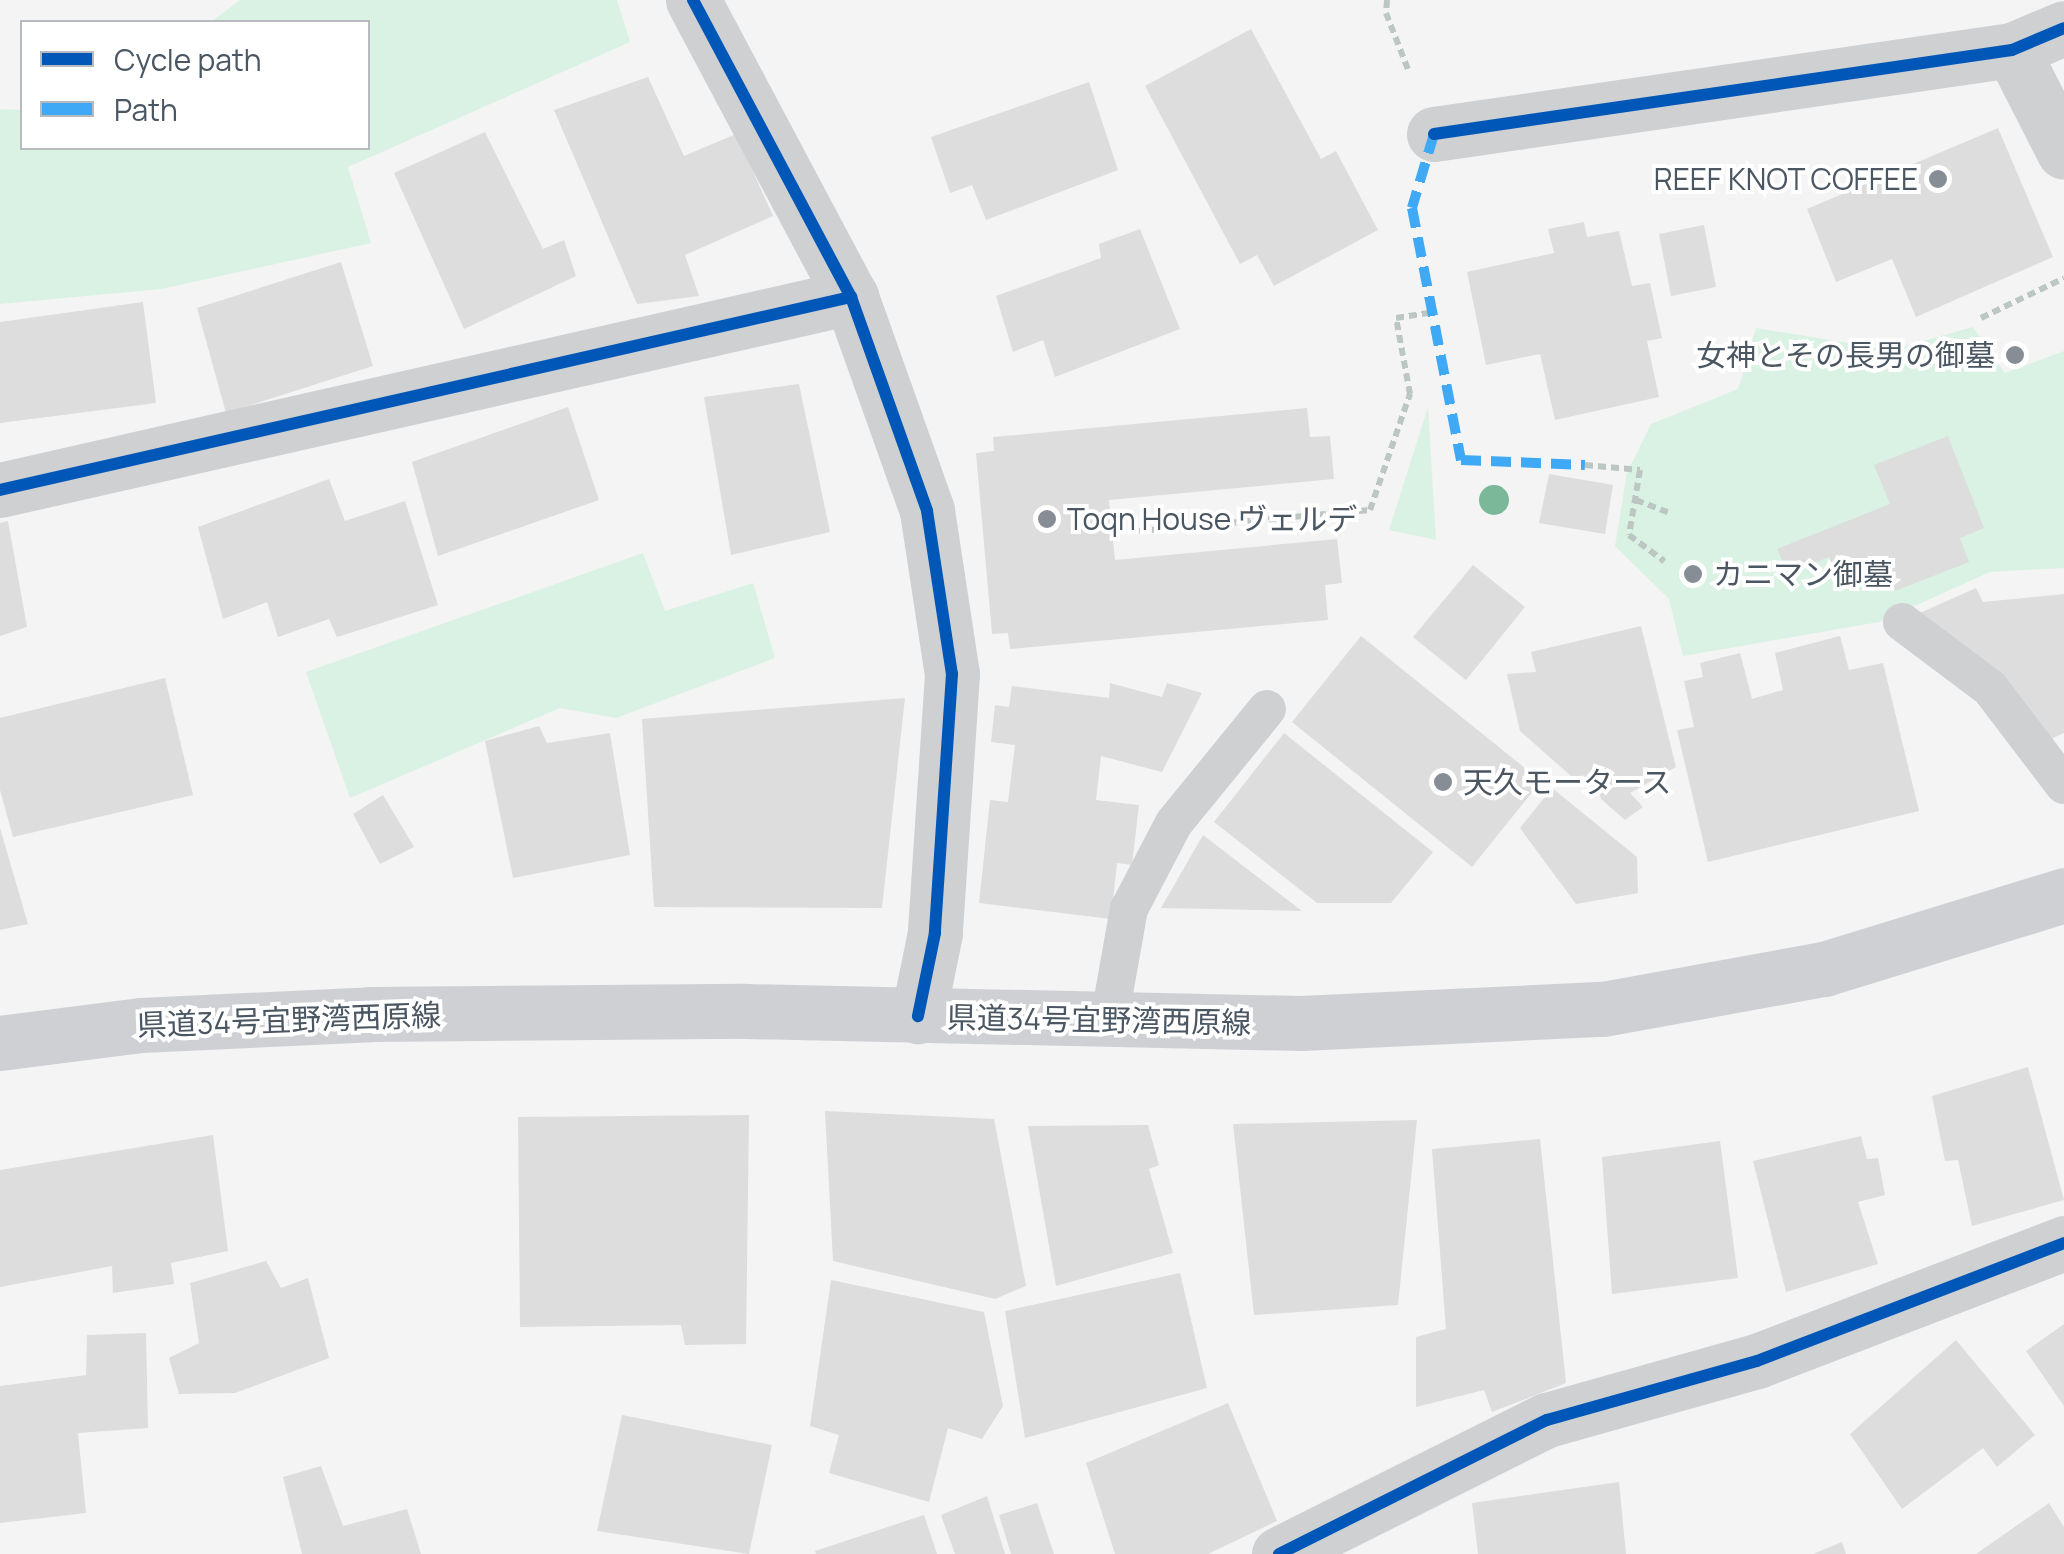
<!DOCTYPE html>
<html>
<head>
<meta charset="utf-8">
<style>
	body { margin:0 }
	#map { position:relative; width:2064px; height:1554px; overflow:hidden; background:#f4f4f4; font-family:Manrope,"Noto Sans JP",sans-serif }
	div>[style] { position:absolute }
	[style*='--x'] { left:calc(var(--x)*1px); top:calc(var(--y)*1px); width:calc(var(--w)*1px); rotate:calc(var(--a)*1deg) }
	.green>* { inset:0; background:#d9f2e3 }
	.building>* { inset:0; background:#ddddde }
	.path>* { height:6px; margin-top:-3px; transform-origin:0; background:repeating-linear-gradient(90deg,#bcc7c4 0 8px,transparent 0 13px) }
	.lane>* { height:38px; margin:-19px; padding:0 19px; transform-origin:19px; border-radius:19px; background:#ced0d2 }
	.street>* { height:55px; margin:-27.5px; padding:0 27.5px; transform-origin:27.5px; border-radius:27.5px; background:#ced0d2 }
	.secondary>* { height:55px; margin:-27.5px; padding:0 27.5px; transform-origin:27.5px; border-radius:27.5px; background:#ced0d4 }
	.quiet>* { height:10px; margin-top:-5px; transform-origin:0; background:repeating-linear-gradient(90deg,#3fa9f5 0 20px,transparent 0 30px) }
	.cycleway>* { height:12px; margin:-6px; padding:0 6px; transform-origin:6px; border-radius:6px; background:#0057b8 }
	.trees>* { width:30px; height:30px; margin:-15px; border-radius:50%; background:#7ab899 }
	.dots>* { width:28px; height:28px; translate:-50% -50%; box-sizing:border-box; border:5px solid #fff; border-radius:50% }
	span { translate:-50% -50%; white-space:nowrap; text-align:center; line-height:1.15; -webkit-text-stroke:8px #fff; paint-order:stroke }
	.poi-label { font-size:30px; color:#4a5661 }
	.right { translate:-100% -50%; text-align:right }
	.left { translate:0 -50%; text-align:left }
	.street-label { font-size:30px; color:#4a5661 }
	.legend { position:absolute; left:20px; top:20px; width:350px; height:130px; box-sizing:border-box; background:#fff; border:2px solid #b7bbc0; margin:0; padding:12px 18px; list-style:none; font-size:30px; color:#4a5661 }
	.legend li { display:flex; align-items:center; gap:20px; height:50px }
	.legend b { width:50px; border:2px solid #b7bbc0 }
</style>
</head>
<body>
<div id="map">
	<div class="green">
		<i style="clip-path:polygon(240px 0,617px 0,630px 42px,348px 167px,371px 243px,161px 289px,0 304px,0 109px,22px 110px,22px 148px,368px 148px,368px 22px,211px 22px)"></i>
		<i style="clip-path:polygon(1973px 327px,2005px 373px,2064px 351px,2064px 568px,1990px 572px,1879px 622px,1683px 656px,1669px 599px,1615px 546px,1627px 473px,1651px 424px,1738px 389px,1756px 328px,1891px 350px)"></i>
		<i style="clip-path:polygon(1428px 407px,1436px 540px,1389px 530px)"></i>
		<i style="clip-path:polygon(643px 553px,665px 611px,753px 583px,775px 658px,616px 718px,560px 708px,350px 798px,306px 672px)"></i>
	</div>
	<div class="building">
		<i style="clip-path:polygon(1251px 29px,1321px 159px,1336px 151px,1378px 230px,1274px 286px,1257px 255px,1240px 264px,1145px 86px)"></i>
		<i style="clip-path:polygon(648px 77px,684px 156px,736px 134px,773px 216px,685px 255px,699px 296px,637px 304px,554px 110px)"></i>
		<i style="clip-path:polygon(1089px 82px,1118px 170px,986px 220px,972px 185px,950px 193px,931px 137px)"></i>
		<i style="clip-path:polygon(1998px 128px,2053px 257px,1916px 317px,1892px 259px,1836px 282px,1807px 209px)"></i>
		<i style="clip-path:polygon(485px 132px,543px 249px,564px 240px,576px 276px,464px 329px,394px 173px)"></i>
		<i style="clip-path:polygon(1584px 222px,1587px 237px,1619px 231px,1632px 286px,1650px 283px,1662px 338px,1647px 341px,1659px 397px,1555px 420px,1540px 354px,1486px 365px,1467px 272px,1554px 253px,1548px 229px)"></i>
		<i style="clip-path:polygon(1704px 225px,1716px 287px,1671px 296px,1659px 234px)"></i>
		<i style="clip-path:polygon(1140px 229px,1180px 329px,1055px 377px,1043px 340px,1013px 352px,996px 296px,1101px 258px,1099px 244px)"></i>
		<i style="clip-path:polygon(341px 262px,373px 366px,226px 413px,197px 308px)"></i>
		<i style="clip-path:polygon(143px 302px,156px 403px,0 423px,0 322px)"></i>
		<i style="clip-path:polygon(799px 384px,830px 532px,731px 555px,704px 397px)"></i>
		<i style="clip-path:polygon(568px 407px,599px 500px,438px 556px,412px 462px)"></i>
		<i style="clip-path:polygon(1307px 408px,1310px 437px,1330px 436px,1334px 479px,1109px 500px,1115px 560px,1337px 539px,1342px 583px,1325px 585px,1328px 620px,1010px 649px,1008px 633px,992px 634px,976px 453px,994px 451px,993px 437px)"></i>
		<i style="clip-path:polygon(1948px 436px,1984px 528px,1960px 538px,1969px 562px,1895px 591px,1885px 565px,1840px 584px,1829px 557px,1788px 573px,1777px 549px,1890px 504px,1874px 465px)"></i>
		<i style="clip-path:polygon(1549px 474px,1613px 485px,1605px 534px,1539px 523px)"></i>
		<i style="clip-path:polygon(329px 479px,345px 521px,405px 501px,438px 605px,337px 637px,329px 619px,278px 637px,267px 602px,223px 619px,198px 527px)"></i>
		<i style="clip-path:polygon(8px 521px,27px 627px,0 636px,0 523px)"></i>
		<i style="clip-path:polygon(1473px 565px,1525px 607px,1466px 680px,1413px 637px)"></i>
		<i style="clip-path:polygon(1976px 588px,1983px 602px,2064px 594px,2064px 733px,2049px 740px,1913px 616px)"></i>
		<i style="clip-path:polygon(1641px 626px,1676px 767px,1630px 793px,1643px 807px,1625px 820px,1601px 799px,1595px 776px,1580px 784px,1520px 731px,1507px 674px,1536px 672px,1531px 652px)"></i>
		<i style="clip-path:polygon(1361px 636px,1541px 781px,1472px 867px,1292px 722px)"></i>
		<i style="clip-path:polygon(1840px 636px,1849px 670px,1883px 663px,1919px 811px,1708px 862px,1677px 730px,1694px 727px,1684px 681px,1703px 677px,1700px 663px,1740px 653px,1752px 699px,1783px 690px,1775px 653px)"></i>
		<i style="clip-path:polygon(165px 678px,193px 795px,13px 837px,0 790px,0 718px)"></i>
		<i style="clip-path:polygon(1110px 683px,1162px 697px,1167px 683px,1202px 693px,1162px 772px,1101px 756px,1096px 800px,1139px 805px,1132px 865px,1117px 863px,1111px 919px,979px 903px,990px 800px,1008px 802px,1015px 745px,991px 742px,995px 705px,1009px 707px,1012px 686px,1109px 698px)"></i>
		<i style="clip-path:polygon(905px 698px,882px 908px,654px 907px,642px 719px)"></i>
		<i style="clip-path:polygon(539px 726px,547px 743px,610px 733px,630px 855px,513px 878px,485px 741px)"></i>
		<i style="clip-path:polygon(1284px 733px,1433px 852px,1391px 903px,1317px 903px,1214px 822px)"></i>
		<i style="clip-path:polygon(1552px 788px,1637px 857px,1638px 893px,1576px 904px,1520px 828px)"></i>
		<i style="clip-path:polygon(383px 795px,414px 847px,380px 864px,353px 814px)"></i>
		<i style="clip-path:polygon(0 828px,28px 924px,0 930px)"></i>
		<i style="clip-path:polygon(1203px 835px,1302px 911px,1161px 908px)"></i>
		<i style="clip-path:polygon(2028px 1067px,2064px 1200px,1972px 1226px,1958px 1160px,1945px 1161px,1932px 1096px)"></i>
		<i style="clip-path:polygon(825px 1111px,994px 1119px,1026px 1286px,995px 1299px,833px 1261px)"></i>
		<i style="clip-path:polygon(749px 1115px,746px 1344px,685px 1345px,681px 1325px,520px 1327px,518px 1117px)"></i>
		<i style="clip-path:polygon(1417px 1120px,1398px 1305px,1254px 1315px,1233px 1124px)"></i>
		<i style="clip-path:polygon(1148px 1125px,1159px 1165px,1149px 1169px,1173px 1253px,1056px 1286px,1028px 1126px)"></i>
		<i style="clip-path:polygon(213px 1135px,228px 1251px,171px 1263px,174px 1284px,113px 1293px,112px 1266px,0 1287px,0 1170px)"></i>
		<i style="clip-path:polygon(1861px 1136px,1867px 1159px,1878px 1158px,1885px 1195px,1858px 1202px,1878px 1264px,1786px 1292px,1753px 1161px)"></i>
		<i style="clip-path:polygon(1540px 1139px,1566px 1383px,1492px 1412px,1484px 1390px,1416px 1407px,1416px 1337px,1446px 1329px,1432px 1149px)"></i>
		<i style="clip-path:polygon(1720px 1141px,1738px 1278px,1612px 1294px,1602px 1157px)"></i>
		<i style="clip-path:polygon(266px 1261px,281px 1288px,308px 1278px,329px 1358px,235px 1393px,179px 1394px,169px 1358px,199px 1343px,190px 1283px)"></i>
		<i style="clip-path:polygon(1180px 1273px,1207px 1388px,1025px 1438px,1005px 1311px)"></i>
		<i style="clip-path:polygon(831px 1280px,984px 1312px,1003px 1406px,982px 1439px,948px 1428px,929px 1502px,829px 1473px,839px 1435px,810px 1426px)"></i>
		<i style="clip-path:polygon(2064px 1324px,2064px 1406px,2026px 1351px)"></i>
		<i style="clip-path:polygon(146px 1333px,148px 1428px,78px 1433px,86px 1513px,0 1523px,0 1386px,86px 1375px,87px 1335px)"></i>
		<i style="clip-path:polygon(1956px 1340px,2035px 1435px,1997px 1467px,1983px 1448px,1902px 1509px,1850px 1434px)"></i>
		<i style="clip-path:polygon(1228px 1403px,1277px 1521px,1208px 1554px,1115px 1554px,1086px 1463px)"></i>
		<i style="clip-path:polygon(622px 1415px,772px 1445px,749px 1554px,597px 1531px)"></i>
		<i style="clip-path:polygon(321px 1466px,343px 1526px,407px 1509px,421px 1554px,302px 1554px,283px 1477px)"></i>
		<i style="clip-path:polygon(1619px 1482px,1626px 1554px,1478px 1554px,1472px 1503px)"></i>
		<i style="clip-path:polygon(987px 1496px,1005px 1554px,955px 1554px,941px 1515px)"></i>
		<i style="clip-path:polygon(1037px 1503px,1054px 1554px,1011px 1554px,999px 1515px)"></i>
		<i style="clip-path:polygon(2049px 1503px,2064px 1527px,2064px 1554px,1976px 1554px)"></i>
		<i style="clip-path:polygon(924px 1515px,937px 1554px,816px 1554px,815px 1551px)"></i>
		<i style="clip-path:polygon(1842px 1542px,1846px 1554px,1813px 1554px)"></i>
	</div>
	<div class="path">
		<i style="--x:1387;--y:0;--w:13;--a:94"></i>
		<i style="--x:1386;--y:13;--w:63;--a:68.7"></i>
		<i style="--x:1981;--y:318;--w:92;--a:-25.7"></i>
		<i style="--x:1585;--y:465;--w:55;--a:5.2"></i>
		<i style="--x:1640;--y:470;--w:66;--a:99.6"></i>
		<i style="--x:1629;--y:535;--w:44;--a:36.6"></i>
		<i style="--x:1636;--y:500;--w:36;--a:21"></i>
		<i style="--x:1139;--y:531;--w:232;--a:-5.2"></i>
		<i style="--x:1370;--y:510;--w:123;--a:-71"></i>
		<i style="--x:1410;--y:394;--w:77;--a:-100.4"></i>
		<i style="--x:1396;--y:318;--w:37;--a:-9"></i>
	</div>
	<div class="lane">
		<i style="--x:1902;--y:622;--w:110;--a:36.9"></i>
		<i style="--x:1990;--y:688;--w:122;--a:52.7"></i>
		<i style="--x:1109;--y:1021;--w:114;--a:-79.9"></i>
		<i style="--x:1129;--y:909;--w:97;--a:-62.4"></i>
		<i style="--x:1174;--y:823;--w:147;--a:-50.8"></i>
	</div>
	<div class="street">
		<i style="--x:693;--y:0;--w:336;--a:62"></i>
		<i style="--x:851;--y:297;--w:227;--a:70.4"></i>
		<i style="--x:927;--y:511;--w:165;--a:81.3"></i>
		<i style="--x:952;--y:674;--w:260;--a:93.8"></i>
		<i style="--x:935;--y:933;--w:85;--a:101.6"></i>
		<i style="--x:2012;--y:50;--w:114;--a:63"></i>
		<i style="--x:1434;--y:134;--w:584;--a:-8.27"></i>
		<i style="--x:2012;--y:50;--w:56;--a:-22.9"></i>
		<i style="--x:0;--y:490;--w:873;--a:-12.78"></i>
		<i style="--x:1279;--y:1554;--w:300;--a:-26.6"></i>
		<i style="--x:1547;--y:1420;--w:218;--a:-15.7"></i>
		<i style="--x:1757;--y:1361;--w:329;--a:-21"></i>
	</div>
	<div class="secondary">
		<i style="--x:0;--y:1043;--w:142;--a:-7.3"></i>
		<i style="--x:141;--y:1025;--w:230;--a:-2.7"></i>
		<i style="--x:371;--y:1014;--w:374;--a:-0.5"></i>
		<i style="--x:745;--y:1011;--w:556;--a:1.24"></i>
		<i style="--x:1301;--y:1023;--w:302;--a:-2.7"></i>
		<i style="--x:1603;--y:1009;--w:225;--a:-10.3"></i>
		<i style="--x:1824;--y:969;--w:251;--a:-17.1"></i>
	</div>
	<div class="quiet">
		<i style="--x:1434;--y:134;--w:77;--a:106.6"></i>
		<i style="--x:1412;--y:208;--w:257;--a:79"></i>
		<i style="--x:1461;--y:460;--w:124;--a:2.3"></i>
	</div>
	<div class="cycleway">
		<i style="--x:693;--y:0;--w:336;--a:62"></i>
		<i style="--x:851;--y:297;--w:227;--a:70.4"></i>
		<i style="--x:927;--y:511;--w:165;--a:81.3"></i>
		<i style="--x:952;--y:674;--w:260;--a:93.8"></i>
		<i style="--x:935;--y:933;--w:85;--a:101.6"></i>
		<i style="--x:1434;--y:134;--w:584;--a:-8.27"></i>
		<i style="--x:2012;--y:50;--w:56;--a:-22.9"></i>
		<i style="--x:0;--y:490;--w:873;--a:-12.78"></i>
		<i style="--x:1279;--y:1554;--w:300;--a:-26.6"></i>
		<i style="--x:1547;--y:1420;--w:218;--a:-15.7"></i>
		<i style="--x:1757;--y:1361;--w:329;--a:-21"></i>
	</div>
	<div class="trees">
		<i style="left:1494px;top:500px"></i>
	</div>
	<div class="dots">
		<i style="left:1938px;top:179px;background:#868d94"></i>
		<i style="left:2015px;top:355px;background:#868d94"></i>
		<i style="left:1047px;top:519px;background:#868d94"></i>
		<i style="left:1693px;top:574px;background:#868d94"></i>
		<i style="left:1443px;top:782px;background:#868d94"></i>
	</div>
	<div class="poi-label">
		<span class="right" style="left:1918px;top:179px">REEF KNOT COFFEE</span>
		<span class="right" style="left:1995px;top:355px">女神とその長男の御墓</span>
		<span class="left" style="left:1067px;top:519px">Toqn House ヴェルデ</span>
		<span class="left" style="left:1713px;top:574px">カニマン御墓</span>
		<span class="left" style="left:1463px;top:782px">天久モータース</span>
	</div>
	<div class="street-label">
		<span style="left:289px;top:1020px;rotate:-2deg">県道34号宜野湾西原線</span>
		<span style="left:1099px;top:1020px;rotate:1deg">県道34号宜野湾西原線</span>
	</div>
	<ul class="legend">
	<li><b style="height:12px;background:#0057b8"></b>Cycle path</li>
	<li><b style="height:12px;background:#3fa9f5"></b>Path</li>
	</ul>
</div>
</body>
</html>
